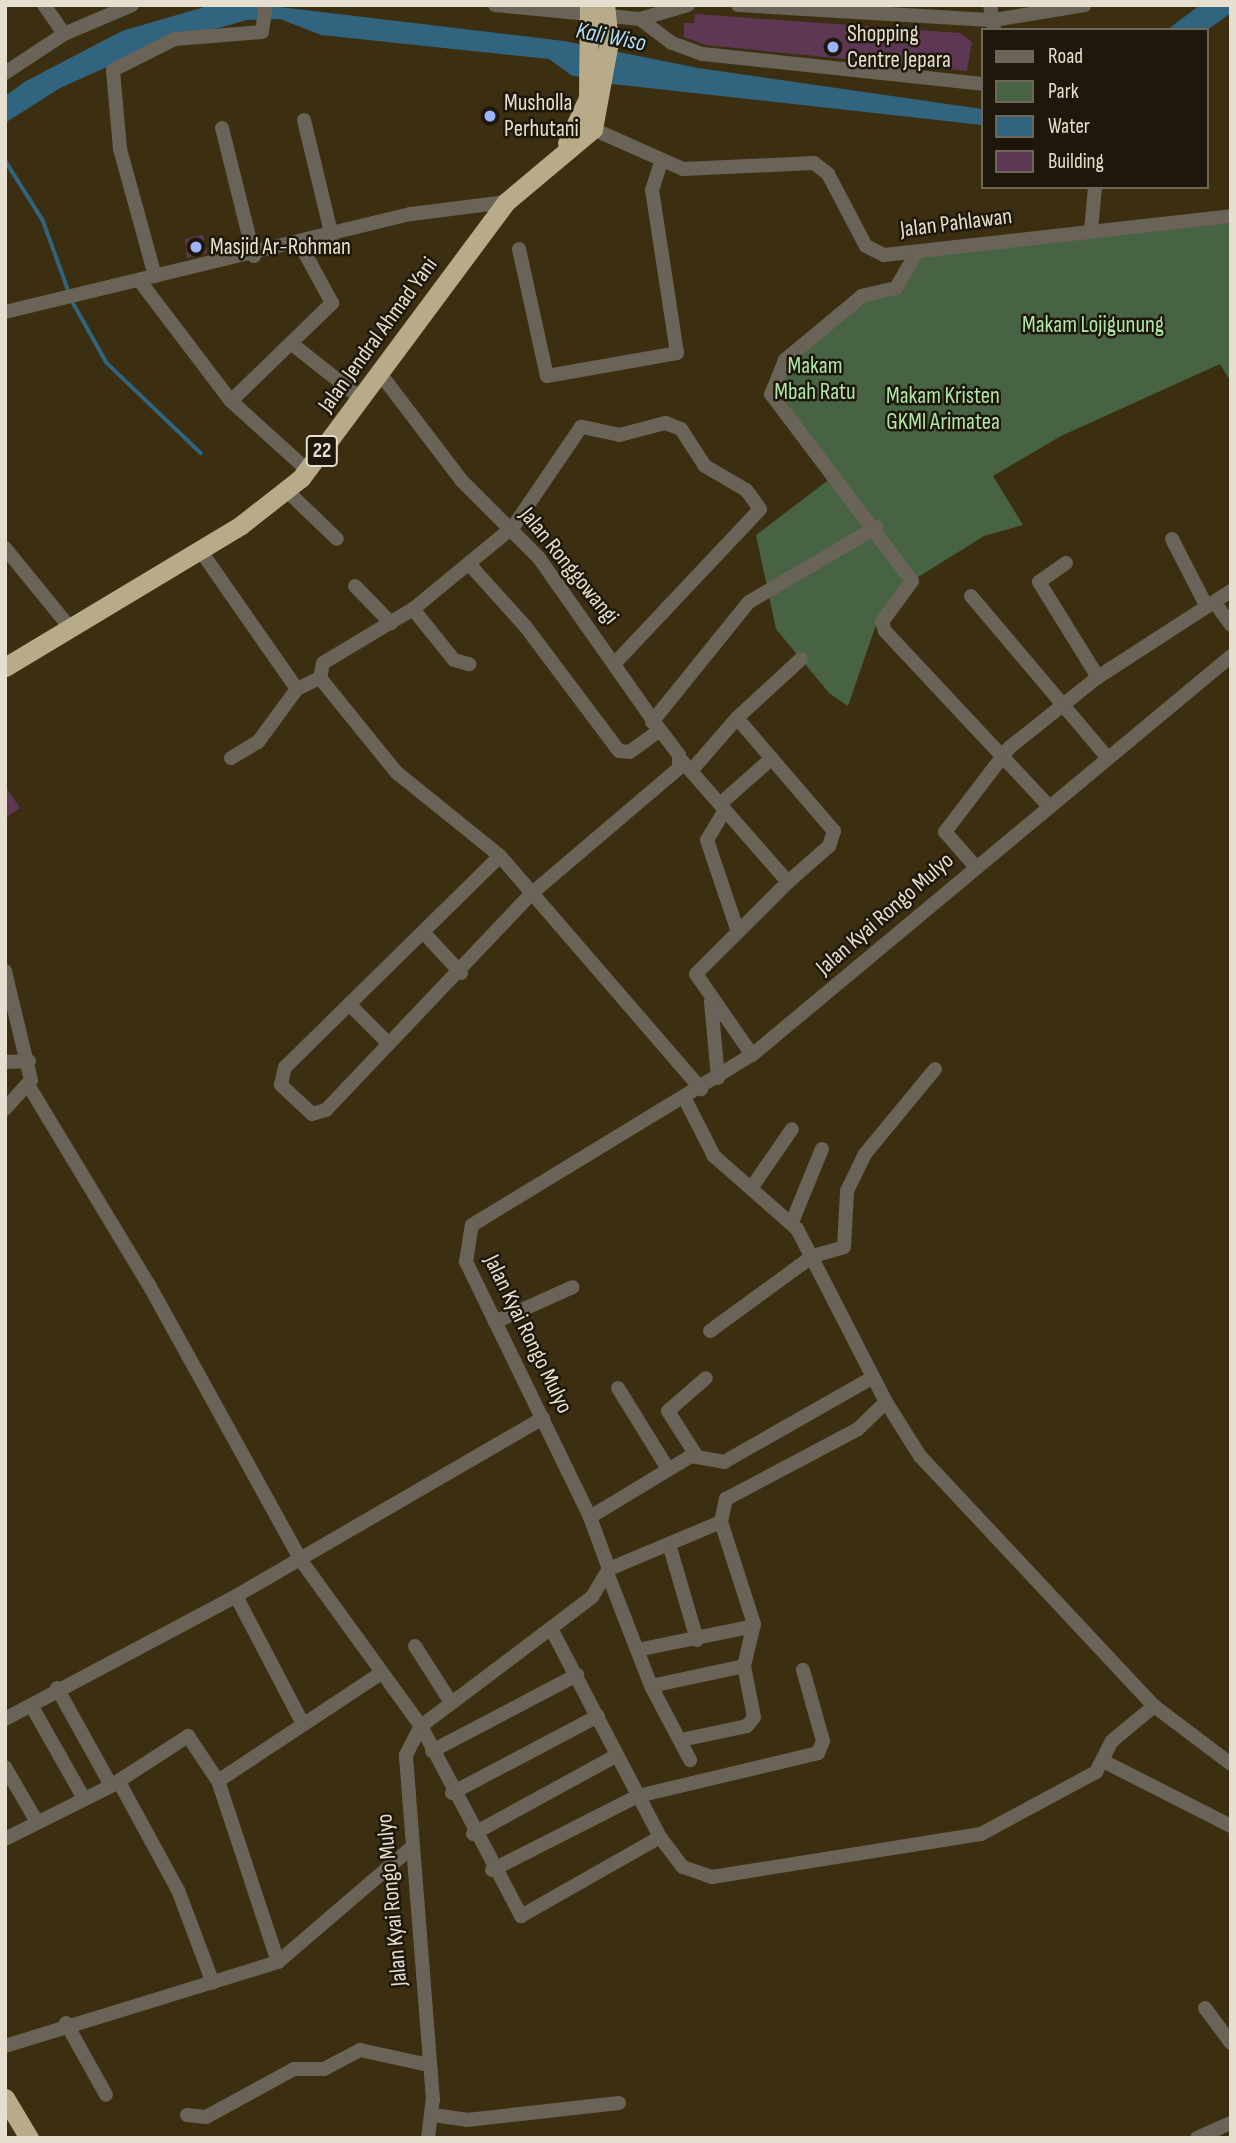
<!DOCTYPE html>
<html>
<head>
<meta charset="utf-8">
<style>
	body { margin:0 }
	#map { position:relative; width:1236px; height:2143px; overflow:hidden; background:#3c2e11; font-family:"Sofia Sans Condensed",sans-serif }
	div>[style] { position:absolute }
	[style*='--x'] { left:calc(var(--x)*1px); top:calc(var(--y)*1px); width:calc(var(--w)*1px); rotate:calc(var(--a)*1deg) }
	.green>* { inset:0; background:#476344 }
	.water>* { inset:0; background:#31647f }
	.stream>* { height:3.5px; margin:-1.75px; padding:0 1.75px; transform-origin:1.75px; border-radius:1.75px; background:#31647f }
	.building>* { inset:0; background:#5e3754 }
	.minor>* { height:14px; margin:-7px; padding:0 7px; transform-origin:7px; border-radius:7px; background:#696457 }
	.highway>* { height:19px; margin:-9.5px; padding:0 9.5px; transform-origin:9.5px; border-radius:9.5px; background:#b7ab89 }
	.dots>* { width:19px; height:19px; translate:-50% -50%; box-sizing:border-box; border:4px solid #1e180b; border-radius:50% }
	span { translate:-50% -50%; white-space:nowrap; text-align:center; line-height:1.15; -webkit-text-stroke:5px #1e180b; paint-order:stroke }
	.shield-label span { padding:2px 5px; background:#1e180b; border:2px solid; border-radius:5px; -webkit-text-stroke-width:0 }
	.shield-label { font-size:21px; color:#e6dece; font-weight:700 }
	.poi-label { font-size:23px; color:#e6dece }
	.left { translate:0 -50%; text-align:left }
	.street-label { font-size:23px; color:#e6dece }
	.park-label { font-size:23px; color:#b0e6a9 }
	.water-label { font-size:24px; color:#afddf7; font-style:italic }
	.frame { position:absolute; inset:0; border:7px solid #e6dece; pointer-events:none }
	.legend { position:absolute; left:981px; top:28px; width:228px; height:161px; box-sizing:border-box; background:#1e180b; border:2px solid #6e6759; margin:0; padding:9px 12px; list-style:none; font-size:21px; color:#e6dece }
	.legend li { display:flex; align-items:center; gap:14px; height:35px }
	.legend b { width:35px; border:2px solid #6e6759 }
</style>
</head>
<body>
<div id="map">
	<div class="green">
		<i style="clip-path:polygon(1230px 223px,1231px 382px,1220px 364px,1061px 436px,993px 476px,1023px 525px,984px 536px,907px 584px,878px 619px,848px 706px,829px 693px,776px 629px,756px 535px,835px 475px,777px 406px,774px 379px,838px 314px,898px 288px,918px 255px)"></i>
	</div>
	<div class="water">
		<i style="clip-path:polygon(211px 5px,263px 5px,564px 41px,698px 68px,982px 109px,982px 125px,612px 84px,571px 75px,549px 59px,321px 35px,280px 19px,247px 20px,149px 48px,60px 88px,5px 123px,5px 96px,26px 81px,122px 31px)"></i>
		<i style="clip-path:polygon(1200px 5px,1231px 5px,1231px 13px,1206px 31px,1167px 30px)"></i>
	</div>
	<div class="stream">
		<i style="--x:5;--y:160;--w:71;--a:57.7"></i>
		<i style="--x:43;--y:220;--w:77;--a:70.1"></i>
		<i style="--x:71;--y:299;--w:73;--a:60.6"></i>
		<i style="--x:107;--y:363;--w:130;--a:43.8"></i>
	</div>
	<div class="building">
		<i style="clip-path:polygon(695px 14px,960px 33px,972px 42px,967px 71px,705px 45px,684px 37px,684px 23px,694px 23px)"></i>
		<i style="clip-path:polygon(203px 235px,207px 253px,187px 258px,185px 239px)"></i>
		<i style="clip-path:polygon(5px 786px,20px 808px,5px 818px)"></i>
	</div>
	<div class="minor">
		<i style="--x:44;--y:5;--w:35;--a:55"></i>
		<i style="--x:495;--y:5;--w:146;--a:5.5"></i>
		<i style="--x:640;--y:19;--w:50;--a:-16.3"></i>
		<i style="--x:738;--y:5;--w:256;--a:3.4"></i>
		<i style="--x:994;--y:20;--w:92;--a:-9.4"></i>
		<i style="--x:990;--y:5;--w:25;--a:81"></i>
		<i style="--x:640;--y:19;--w:40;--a:37"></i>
		<i style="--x:672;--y:43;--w:33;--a:20"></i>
		<i style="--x:703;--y:54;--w:281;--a:6.1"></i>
		<i style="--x:5;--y:73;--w:71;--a:-33.5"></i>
		<i style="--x:64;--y:34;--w:74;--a:-23.1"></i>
		<i style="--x:304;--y:120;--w:120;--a:76.5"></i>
		<i style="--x:584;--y:125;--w:108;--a:24"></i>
		<i style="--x:683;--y:169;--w:131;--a:-2.6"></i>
		<i style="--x:814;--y:163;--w:18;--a:38"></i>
		<i style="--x:828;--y:174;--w:81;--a:62.2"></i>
		<i style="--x:866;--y:246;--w:20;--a:27"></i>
		<i style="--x:884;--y:255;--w:349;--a:-6.4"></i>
		<i style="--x:222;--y:128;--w:132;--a:76"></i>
		<i style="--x:1091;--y:231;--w:44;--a:-84.8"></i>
		<i style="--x:519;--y:249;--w:130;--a:77.6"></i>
		<i style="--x:547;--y:376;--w:132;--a:-10"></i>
		<i style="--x:677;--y:353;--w:165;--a:-98.7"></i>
		<i style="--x:652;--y:190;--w:28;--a:-72"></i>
		<i style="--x:917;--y:252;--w:42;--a:120.3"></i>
		<i style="--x:896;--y:288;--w:35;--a:167"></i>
		<i style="--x:862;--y:296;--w:100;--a:140.3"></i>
		<i style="--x:785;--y:360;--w:37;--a:112"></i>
		<i style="--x:771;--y:394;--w:234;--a:53"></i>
		<i style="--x:912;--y:581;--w:51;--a:126.2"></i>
		<i style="--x:882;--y:622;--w:9;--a:72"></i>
		<i style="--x:885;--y:631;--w:240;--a:46.9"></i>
		<i style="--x:155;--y:276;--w:132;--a:-105.4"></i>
		<i style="--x:120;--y:149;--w:79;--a:-95.1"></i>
		<i style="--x:113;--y:70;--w:69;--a:-26.6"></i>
		<i style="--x:175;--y:39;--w:87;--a:-4.6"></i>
		<i style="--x:262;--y:32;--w:27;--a:-82"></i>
		<i style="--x:139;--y:280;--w:152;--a:52.8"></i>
		<i style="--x:231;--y:401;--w:103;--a:42.2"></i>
		<i style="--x:5;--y:312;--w:418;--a:-13.6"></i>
		<i style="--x:411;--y:214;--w:96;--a:-7.2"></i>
		<i style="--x:292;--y:344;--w:90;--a:38.3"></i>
		<i style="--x:382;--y:376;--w:132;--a:52.7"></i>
		<i style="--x:462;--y:481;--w:109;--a:45"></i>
		<i style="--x:539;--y:558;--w:210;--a:54.9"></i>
		<i style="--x:660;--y:730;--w:37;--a:144"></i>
		<i style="--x:630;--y:752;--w:11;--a:-175"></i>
		<i style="--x:619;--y:751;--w:156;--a:-126.9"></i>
		<i style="--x:525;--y:626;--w:84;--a:-132.1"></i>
		<i style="--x:231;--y:401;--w:141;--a:-44.1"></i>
		<i style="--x:332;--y:303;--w:65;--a:-118.5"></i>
		<i style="--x:287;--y:491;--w:69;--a:43.8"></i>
		<i style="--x:1172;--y:539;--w:76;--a:62.8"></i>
		<i style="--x:5;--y:548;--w:104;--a:50.8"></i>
		<i style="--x:200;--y:550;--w:169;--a:55.1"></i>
		<i style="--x:1066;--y:563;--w:33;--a:145"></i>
		<i style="--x:1039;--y:582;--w:112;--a:58.2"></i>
		<i style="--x:355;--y:586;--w:52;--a:45.8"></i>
		<i style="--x:971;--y:596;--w:212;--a:49.8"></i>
		<i style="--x:1215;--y:603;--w:27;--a:54"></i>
		<i style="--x:413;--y:609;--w:65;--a:51.2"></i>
		<i style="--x:454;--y:660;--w:16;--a:15"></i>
		<i style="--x:616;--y:662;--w:210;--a:-46.7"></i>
		<i style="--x:760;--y:509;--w:24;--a:-126"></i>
		<i style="--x:746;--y:490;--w:48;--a:-149.7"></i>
		<i style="--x:705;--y:466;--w:44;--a:-123"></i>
		<i style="--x:681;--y:429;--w:17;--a:-159"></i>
		<i style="--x:665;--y:423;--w:47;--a:165.1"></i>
		<i style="--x:620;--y:435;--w:40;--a:-168"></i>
		<i style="--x:581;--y:427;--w:121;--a:124.2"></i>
		<i style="--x:513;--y:527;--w:129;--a:140.6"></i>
		<i style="--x:413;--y:609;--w:105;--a:149"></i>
		<i style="--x:323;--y:663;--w:15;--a:101"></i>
		<i style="--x:320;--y:678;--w:121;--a:51"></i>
		<i style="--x:396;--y:772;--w:134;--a:38.9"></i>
		<i style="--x:500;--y:856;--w:308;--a:49.2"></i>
		<i style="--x:737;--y:718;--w:87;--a:-42.7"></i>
		<i style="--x:652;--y:722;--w:154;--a:-51.1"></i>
		<i style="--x:749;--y:602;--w:148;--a:-30.4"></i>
		<i style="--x:231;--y:758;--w:31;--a:-31"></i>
		<i style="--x:258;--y:742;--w:66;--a:-53.7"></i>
		<i style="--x:297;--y:689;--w:25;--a:-26"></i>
		<i style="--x:682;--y:761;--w:161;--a:48.8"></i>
		<i style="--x:788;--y:882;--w:130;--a:135"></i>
		<i style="--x:696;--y:974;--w:98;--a:55.3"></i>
		<i style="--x:691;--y:771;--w:70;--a:-49"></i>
		<i style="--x:737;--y:718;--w:149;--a:49.4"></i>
		<i style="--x:834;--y:831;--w:16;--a:108"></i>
		<i style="--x:829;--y:846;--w:55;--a:138.7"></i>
		<i style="--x:720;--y:804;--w:69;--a:-41.5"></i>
		<i style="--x:725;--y:810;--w:35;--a:121"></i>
		<i style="--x:707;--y:840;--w:97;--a:71.4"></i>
		<i style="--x:500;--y:856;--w:301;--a:135.5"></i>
		<i style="--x:285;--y:1067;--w:18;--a:103"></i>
		<i style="--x:281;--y:1085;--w:42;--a:43.1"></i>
		<i style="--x:312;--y:1114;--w:15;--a:-16"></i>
		<i style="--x:326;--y:1110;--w:298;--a:-46.5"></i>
		<i style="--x:531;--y:894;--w:194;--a:-40.4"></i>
		<i style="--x:679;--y:768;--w:13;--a:-90"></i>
		<i style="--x:679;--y:755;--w:31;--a:-127"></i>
		<i style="--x:975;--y:866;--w:45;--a:-131.4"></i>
		<i style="--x:945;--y:832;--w:106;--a:-52.7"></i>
		<i style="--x:1009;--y:748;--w:114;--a:-38.6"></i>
		<i style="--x:1098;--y:677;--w:158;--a:-32.9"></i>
		<i style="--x:423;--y:932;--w:56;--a:47.2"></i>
		<i style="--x:5;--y:971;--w:112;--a:76.6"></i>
		<i style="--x:31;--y:1080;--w:39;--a:132"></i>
		<i style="--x:711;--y:1002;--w:76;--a:84.7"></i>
		<i style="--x:349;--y:1004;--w:55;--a:45"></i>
		<i style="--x:5;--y:1062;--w:24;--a:-2"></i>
		<i style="--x:30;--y:1088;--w:230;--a:58.9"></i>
		<i style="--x:149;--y:1285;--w:313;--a:61.1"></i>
		<i style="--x:300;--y:1559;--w:206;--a:54.1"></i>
		<i style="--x:421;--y:1726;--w:215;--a:62.2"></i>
		<i style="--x:521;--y:1916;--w:160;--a:-29.6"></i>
		<i style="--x:660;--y:1837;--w:233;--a:-117.6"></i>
		<i style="--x:752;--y:1187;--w:70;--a:-55.4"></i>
		<i style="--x:792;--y:1222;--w:79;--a:-67.7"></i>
		<i style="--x:495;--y:1322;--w:85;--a:-24.2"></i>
		<i style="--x:710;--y:1331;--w:127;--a:-36.1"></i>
		<i style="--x:813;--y:1256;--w:32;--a:-16"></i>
		<i style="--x:844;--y:1247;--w:56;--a:-86.9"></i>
		<i style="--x:847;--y:1191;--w:41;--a:-64.1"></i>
		<i style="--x:865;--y:1154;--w:110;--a:-50.5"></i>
		<i style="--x:618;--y:1388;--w:95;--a:58.3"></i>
		<i style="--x:886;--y:1402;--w:64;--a:57.8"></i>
		<i style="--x:920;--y:1456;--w:342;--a:46.9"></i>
		<i style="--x:696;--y:1455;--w:52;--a:-122.5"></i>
		<i style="--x:668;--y:1411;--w:50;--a:-41"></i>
		<i style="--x:590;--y:1517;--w:118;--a:-31.1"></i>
		<i style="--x:691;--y:1456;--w:34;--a:10"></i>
		<i style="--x:724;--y:1462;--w:170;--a:-29.6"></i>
		<i style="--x:669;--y:1544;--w:100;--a:73.7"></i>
		<i style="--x:609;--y:1569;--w:121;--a:-22.8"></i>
		<i style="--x:608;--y:1575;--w:119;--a:68.8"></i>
		<i style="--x:651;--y:1686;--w:84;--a:62.2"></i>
		<i style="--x:236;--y:1596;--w:144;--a:62.4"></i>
		<i style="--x:415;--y:1646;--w:65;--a:57.5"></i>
		<i style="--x:637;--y:1650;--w:119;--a:-11.6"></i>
		<i style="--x:651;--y:1686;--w:95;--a:-12.1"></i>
		<i style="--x:57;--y:1688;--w:107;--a:61"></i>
		<i style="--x:31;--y:1705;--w:106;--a:60.5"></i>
		<i style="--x:5;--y:1719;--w:262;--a:-28"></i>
		<i style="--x:236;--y:1596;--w:355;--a:-30.1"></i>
		<i style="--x:681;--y:1740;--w:67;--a:-12"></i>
		<i style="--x:747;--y:1726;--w:11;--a:-52"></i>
		<i style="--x:754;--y:1717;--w:52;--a:-101.1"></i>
		<i style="--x:744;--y:1666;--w:43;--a:-76.6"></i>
		<i style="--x:754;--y:1624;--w:107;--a:-107.9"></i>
		<i style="--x:721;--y:1522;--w:24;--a:-78"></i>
		<i style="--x:726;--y:1499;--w:149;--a:-27.9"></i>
		<i style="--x:858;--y:1429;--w:39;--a:-44"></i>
		<i style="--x:886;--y:1402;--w:195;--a:-117.2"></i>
		<i style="--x:797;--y:1229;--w:111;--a:-138.7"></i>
		<i style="--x:714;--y:1156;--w:64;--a:-117"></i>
		<i style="--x:432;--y:1751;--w:164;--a:-27.7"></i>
		<i style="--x:1103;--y:1761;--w:144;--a:26.9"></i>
		<i style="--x:5;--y:1767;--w:64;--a:59.8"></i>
		<i style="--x:117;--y:1782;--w:85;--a:-32.9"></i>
		<i style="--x:188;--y:1736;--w:54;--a:56.3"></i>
		<i style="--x:452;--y:1793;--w:165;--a:-27.8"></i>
		<i style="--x:473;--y:1834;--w:164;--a:-28.7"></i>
		<i style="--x:660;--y:1837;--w:38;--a:53"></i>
		<i style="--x:683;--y:1867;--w:31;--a:19"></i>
		<i style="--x:712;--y:1877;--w:272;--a:-9.1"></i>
		<i style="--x:981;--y:1834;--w:131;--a:-28.3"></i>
		<i style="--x:1096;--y:1772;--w:35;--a:-63"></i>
		<i style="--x:1112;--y:1741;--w:55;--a:-39.8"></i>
		<i style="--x:1154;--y:1706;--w:96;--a:37"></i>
		<i style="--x:5;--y:1839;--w:127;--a:-26.6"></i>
		<i style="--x:119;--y:1782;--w:123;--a:61.4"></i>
		<i style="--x:178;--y:1890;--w:99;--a:69.4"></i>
		<i style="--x:492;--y:1870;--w:164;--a:-26.9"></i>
		<i style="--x:638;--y:1796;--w:185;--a:-13.4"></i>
		<i style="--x:818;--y:1753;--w:13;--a:-67"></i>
		<i style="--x:823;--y:1741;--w:74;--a:-105.7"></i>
		<i style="--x:278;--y:1962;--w:191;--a:-108.3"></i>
		<i style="--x:218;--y:1781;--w:196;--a:-33.5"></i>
		<i style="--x:1205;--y:2008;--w:44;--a:53.4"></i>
		<i style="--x:66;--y:2023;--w:82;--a:60.9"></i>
		<i style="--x:5;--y:2046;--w:286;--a:-17.1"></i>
		<i style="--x:278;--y:1962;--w:175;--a:-40.6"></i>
		<i style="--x:187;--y:2115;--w:19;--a:6"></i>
		<i style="--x:206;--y:2117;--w:100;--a:-28.6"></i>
		<i style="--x:294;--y:2069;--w:30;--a:0"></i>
		<i style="--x:324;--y:2069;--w:41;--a:-27.8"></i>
		<i style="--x:360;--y:2050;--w:71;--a:12.3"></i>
		<i style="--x:433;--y:2115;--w:34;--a:8"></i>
		<i style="--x:467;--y:2120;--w:153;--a:-6.4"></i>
		<i style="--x:428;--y:2138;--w:38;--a:-83"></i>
		<i style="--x:433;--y:2100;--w:346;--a:-94.5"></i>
		<i style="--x:406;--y:1755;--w:33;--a:-63"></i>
		<i style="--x:421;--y:1726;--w:214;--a:-37"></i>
		<i style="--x:592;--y:1597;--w:33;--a:-59"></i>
		<i style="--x:609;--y:1569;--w:55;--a:-110.1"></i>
		<i style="--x:590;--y:1517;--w:284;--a:-115.9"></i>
		<i style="--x:466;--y:1262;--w:37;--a:-81"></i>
		<i style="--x:472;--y:1225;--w:328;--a:-31.3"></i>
		<i style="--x:752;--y:1055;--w:623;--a:-39.79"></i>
		<i style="--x:1197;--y:2138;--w:37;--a:-24"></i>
	</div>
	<div class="highway">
		<i style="--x:567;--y:143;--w:50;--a:-65"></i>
		<i style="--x:588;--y:98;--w:93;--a:-89.4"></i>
		<i style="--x:5;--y:667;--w:275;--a:-31"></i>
		<i style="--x:241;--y:525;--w:76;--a:-38.1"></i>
		<i style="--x:301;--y:478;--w:344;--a:-53.4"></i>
		<i style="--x:506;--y:202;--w:114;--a:-40"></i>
		<i style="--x:593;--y:129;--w:88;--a:-79.6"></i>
		<i style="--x:609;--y:42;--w:37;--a:-96"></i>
		<i style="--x:5;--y:2098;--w:47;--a:59"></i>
	</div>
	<div class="dots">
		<i style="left:833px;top:47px;background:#9ab5fd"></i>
		<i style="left:490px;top:116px;background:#9ab5fd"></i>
		<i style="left:196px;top:247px;background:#9ab5fd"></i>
	</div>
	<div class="shield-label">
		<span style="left:322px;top:451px">22</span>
	</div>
	<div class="poi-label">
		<span class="left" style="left:847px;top:47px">Shopping<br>Centre Jepara</span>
		<span class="left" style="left:504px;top:116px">Musholla<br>Perhutani</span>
		<span class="left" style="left:210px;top:247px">Masjid Ar-Rohman</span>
	</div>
	<div class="street-label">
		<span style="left:956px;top:223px;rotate:-7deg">Jalan Pahlawan</span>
		<span style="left:378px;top:335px;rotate:-54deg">Jalan Jendral Ahmad Yani</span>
		<span style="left:569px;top:566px;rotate:51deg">Jalan Ronggowangi</span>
		<span style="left:885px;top:914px;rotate:-41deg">Jalan Kyai Rongo Mulyo</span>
		<span style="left:528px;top:1334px;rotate:64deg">Jalan Kyai Rongo Mulyo</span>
		<span style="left:392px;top:1900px;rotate:-95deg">Jalan Kyai Rongo Mulyo</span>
	</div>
	<div class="park-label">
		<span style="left:1093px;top:325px">Makam Lojigunung</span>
		<span style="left:815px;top:379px">Makam<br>Mbah Ratu</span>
		<span style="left:943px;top:409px">Makam Kristen<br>GKMI Arimatea</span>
	</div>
	<div class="water-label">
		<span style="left:611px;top:37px;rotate:11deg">Kali Wiso</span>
	</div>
	<div class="frame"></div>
	<ul class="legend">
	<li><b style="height:9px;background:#696457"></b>Road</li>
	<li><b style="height:19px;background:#476344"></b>Park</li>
	<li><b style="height:19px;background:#31647f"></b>Water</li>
	<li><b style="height:19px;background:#5e3754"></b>Building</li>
	</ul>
</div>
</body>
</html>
